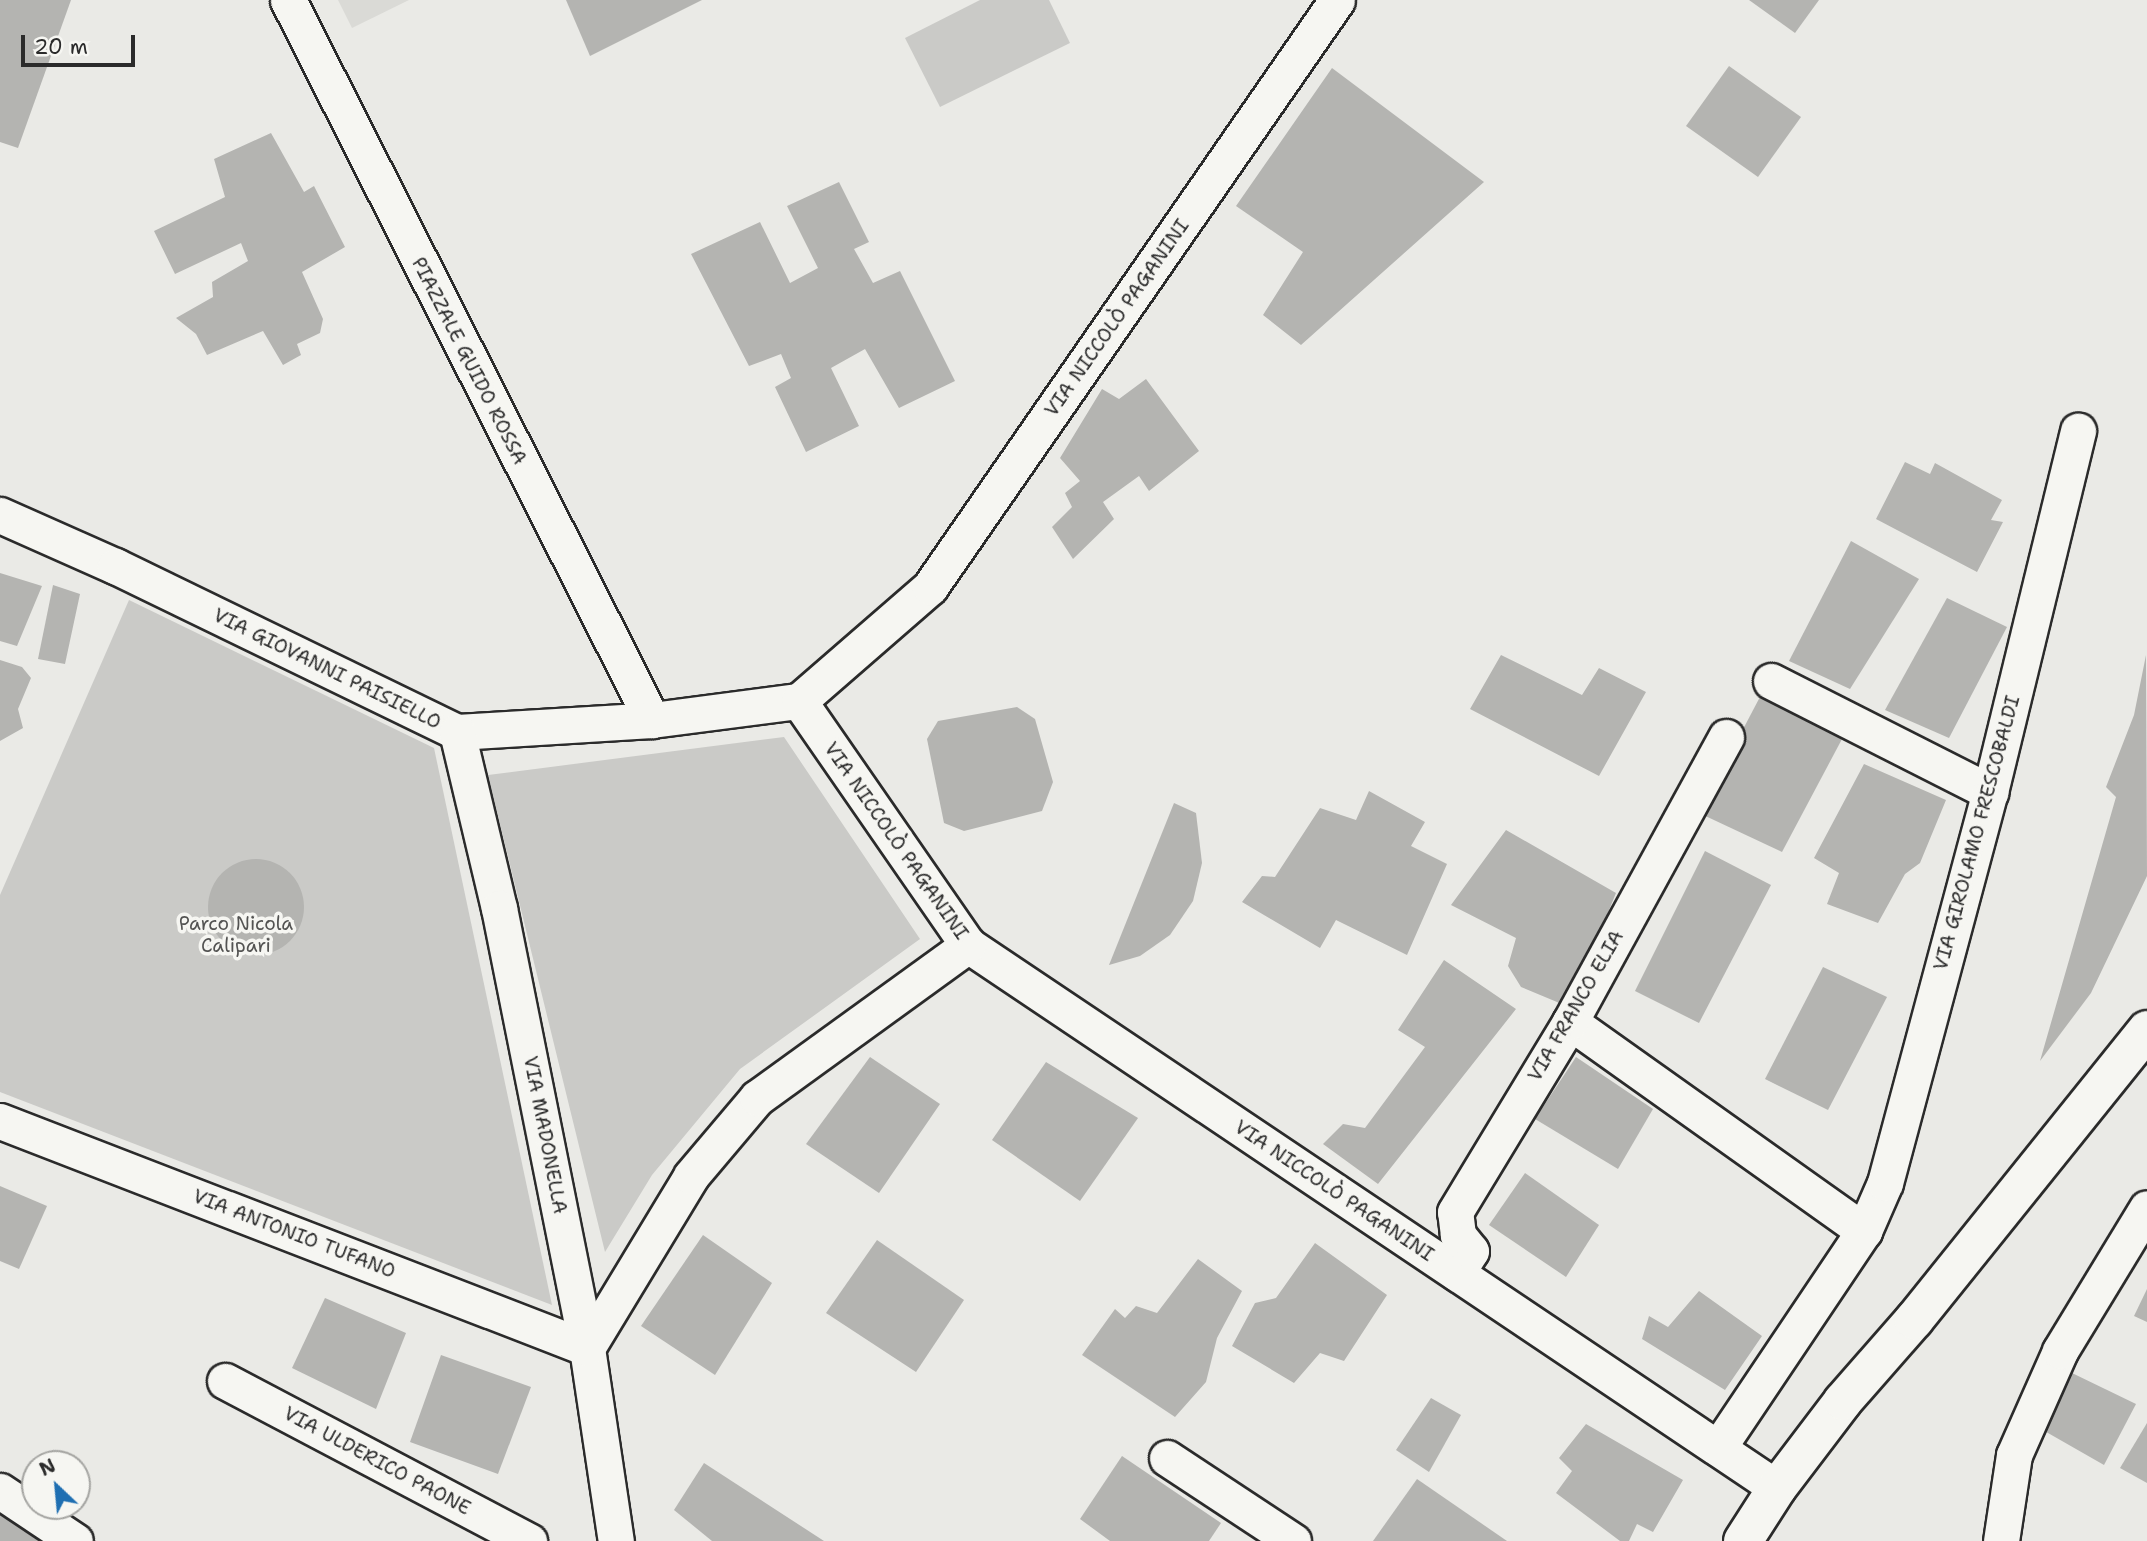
<!DOCTYPE html>
<html>
<head>
<meta charset="utf-8">
<style>
	body { margin:0 }
	#map { position:relative; width:2147px; height:1541px; overflow:hidden; background:#eaeae6; font-family:"Shantell Sans",sans-serif }
	div>[style] { position:absolute }
	[style*='--x'] { left:calc(var(--x)*1px); top:calc(var(--y)*1px); width:calc(var(--w)*1px); rotate:calc(var(--a)*1deg) }
	.built>* { inset:0; background:#dadad6 }
	.green>* { inset:0; background:#cacac7 }
	.building>* { inset:0; background:#b4b4b1 }
	.round { border-radius:50% }
	.roads { filter:drop-shadow(2px 0 #2b2b2b) drop-shadow(-2px 0 #2b2b2b) drop-shadow(0 2px #2b2b2b) drop-shadow(0 -2px #2b2b2b) }
	.minor>* { height:35px; margin:-17.5px; padding:0 17.5px; transform-origin:17.5px; border-radius:17.5px; background:#f6f6f2 }
	.secondary>* { height:38px; margin:-19px; padding:0 19px; transform-origin:19px; border-radius:19px; background:#f6f6f2 }
	span { translate:-50% -50%; white-space:nowrap; text-align:center; line-height:1.15; -webkit-text-stroke:7px #f6f6f2; paint-order:stroke }
	.street-label { font-size:19px; color:#2b2b2b }
	.park-label { font-size:19px; color:#535352 }
	.north { position:absolute; left:21px; top:1450px; width:70px; height:70px; box-sizing:border-box; background:#f6f6f2; border:2px solid #a5a5a2; border-radius:50%; rotate:334deg; font-size:19px; font-weight:700; line-height:28px; text-align:center; color:#2b2b2b }
	.north::after { content:''; display:block; margin:auto; width:24px; height:32px; background:#1f6fb2; clip-path:polygon(50% 0,100% 100%,50% 72%,0 100%) }
	.scale { position:absolute; left:21px; top:35px; width:114px; height:32px; box-sizing:border-box; border:4px solid #2b2b2b; border-top:0; padding-left:9px; font-size:21px; line-height:24px; white-space:nowrap; color:#2b2b2b; -webkit-text-stroke:5px #f6f6f2; paint-order:stroke }
</style>
</head>
<body>
<div id="map">
	<div class="built">
		<i style="clip-path:polygon(338px 0,409px 0,352px 28px)"></i>
	</div>
	<div class="green">
		<i style="clip-path:polygon(980px 0,1049px 0,1070px 43px,940px 107px,905px 38px)"></i>
		<i style="clip-path:polygon(129px 600px,434px 748px,552px 1305px,0 1092px,0 895px)"></i>
		<i style="clip-path:polygon(784px 737px,920px 939px,740px 1069px,652px 1175px,605px 1252px,488px 775px)"></i>
	</div>
	<div class="building">
		<i style="clip-path:polygon(0 0,71px 0,18px 148px,0 142px)"></i>
		<i style="clip-path:polygon(566px 0,702px 0,590px 56px)"></i>
		<i style="clip-path:polygon(1749px 0,1819px 0,1795px 33px)"></i>
		<i style="clip-path:polygon(1729px 66px,1801px 117px,1758px 177px,1686px 126px)"></i>
		<i style="clip-path:polygon(1332px 68px,1484px 182px,1301px 345px,1263px 315px,1303px 252px,1236px 206px)"></i>
		<i style="clip-path:polygon(271px 133px,304px 192px,314px 186px,345px 247px,302px 272px,323px 319px,320px 333px,297px 344px,301px 355px,283px 365px,263px 331px,207px 355px,196px 334px,176px 318px,213px 297px,212px 282px,248px 261px,241px 243px,175px 274px,154px 231px,225px 197px,214px 159px)"></i>
		<i style="clip-path:polygon(839px 182px,869px 242px,854px 249px,873px 283px,900px 271px,955px 381px,899px 408px,865px 349px,831px 368px,859px 426px,806px 452px,775px 387px,791px 378px,781px 354px,749px 366px,691px 254px,760px 222px,790px 283px,818px 268px,787px 206px)"></i>
		<i style="clip-path:polygon(1146px 379px,1199px 451px,1149px 491px,1139px 476px,1103px 502px,1114px 519px,1073px 559px,1052px 527px,1072px 507px,1065px 493px,1080px 481px,1060px 458px,1102px 389px,1119px 399px)"></i>
		<i style="clip-path:polygon(1905px 462px,1930px 474px,1935px 463px,2002px 500px,1991px 520px,2003px 522px,1977px 572px,1876px 519px)"></i>
		<i style="clip-path:polygon(1851px 541px,1919px 579px,1850px 689px,1789px 661px)"></i>
		<i style="clip-path:polygon(0 573px,42px 586px,17px 646px,0 641px)"></i>
		<i style="clip-path:polygon(53px 585px,80px 594px,65px 664px,38px 659px)"></i>
		<i style="clip-path:polygon(1947px 598px,2007px 627px,1949px 738px,1885px 710px)"></i>
		<i style="clip-path:polygon(1501px 655px,1582px 695px,1599px 668px,1646px 692px,1599px 776px,1470px 709px)"></i>
		<i style="clip-path:polygon(2146px 655px,2147px 876px,2091px 993px,2040px 1061px,2116px 797px,2106px 787px,2134px 715px)"></i>
		<i style="clip-path:polygon(0 660px,22px 667px,31px 678px,18px 709px,23px 728px,0 741px)"></i>
		<i style="clip-path:polygon(1761px 695px,1842px 739px,1782px 852px,1699px 813px)"></i>
		<i style="clip-path:polygon(1017px 707px,1035px 719px,1053px 782px,1042px 811px,964px 831px,944px 823px,927px 739px,938px 721px)"></i>
		<i style="clip-path:polygon(1864px 764px,1946px 800px,1920px 863px,1905px 874px,1878px 923px,1827px 904px,1839px 873px,1814px 858px)"></i>
		<i style="clip-path:polygon(1369px 791px,1425px 822px,1411px 846px,1447px 864px,1407px 955px,1336px 920px,1320px 948px,1242px 902px,1262px 876px,1275px 877px,1320px 808px,1356px 820px)"></i>
		<i style="clip-path:polygon(1174px 803px,1196px 813px,1202px 863px,1193px 901px,1170px 935px,1140px 956px,1109px 965px)"></i>
		<i style="clip-path:polygon(1506px 830px,1616px 893px,1569px 1007px,1521px 987px,1508px 966px,1516px 938px,1451px 905px)"></i>
		<i style="clip-path:polygon(1705px 851px,1771px 885px,1699px 1023px,1635px 991px)"></i>
		<i class="round" style="left:208px;top:859px;width:96px;height:96px"></i>
		<i style="clip-path:polygon(1444px 960px,1516px 1009px,1378px 1184px,1323px 1144px,1343px 1124px,1365px 1128px,1425px 1047px,1398px 1030px)"></i>
		<i style="clip-path:polygon(1823px 967px,1887px 997px,1828px 1110px,1765px 1079px)"></i>
		<i style="clip-path:polygon(870px 1057px,940px 1104px,879px 1193px,806px 1144px)"></i>
		<i style="clip-path:polygon(1576px 1057px,1653px 1109px,1618px 1169px,1535px 1119px)"></i>
		<i style="clip-path:polygon(1046px 1062px,1138px 1118px,1080px 1201px,992px 1140px)"></i>
		<i style="clip-path:polygon(1525px 1173px,1599px 1225px,1566px 1277px,1489px 1225px)"></i>
		<i style="clip-path:polygon(0 1186px,47px 1206px,19px 1269px,0 1261px)"></i>
		<i style="clip-path:polygon(703px 1235px,772px 1283px,715px 1375px,641px 1326px)"></i>
		<i style="clip-path:polygon(877px 1240px,964px 1300px,916px 1372px,826px 1313px)"></i>
		<i style="clip-path:polygon(1315px 1243px,1387px 1295px,1344px 1361px,1320px 1353px,1294px 1383px,1232px 1346px,1255px 1303px,1276px 1298px)"></i>
		<i style="clip-path:polygon(1198px 1259px,1242px 1291px,1217px 1338px,1206px 1382px,1175px 1417px,1082px 1355px,1115px 1309px,1125px 1318px,1136px 1306px,1157px 1313px)"></i>
		<i style="clip-path:polygon(2147px 1289px,2147px 1322px,2134px 1316px)"></i>
		<i style="clip-path:polygon(1699px 1291px,1762px 1336px,1725px 1390px,1642px 1339px,1649px 1316px,1668px 1327px)"></i>
		<i style="clip-path:polygon(325px 1298px,406px 1333px,376px 1409px,292px 1368px)"></i>
		<i style="clip-path:polygon(441px 1355px,531px 1387px,498px 1474px,410px 1442px)"></i>
		<i style="clip-path:polygon(2072px 1373px,2136px 1404px,2104px 1465px,2041px 1429px)"></i>
		<i style="clip-path:polygon(1431px 1398px,1461px 1415px,1429px 1472px,1396px 1450px)"></i>
		<i style="clip-path:polygon(2147px 1423px,2147px 1483px,2120px 1468px)"></i>
		<i style="clip-path:polygon(1586px 1424px,1683px 1480px,1653px 1532px,1637px 1524px,1629px 1541px,1620px 1541px,1556px 1493px,1572px 1471px,1559px 1458px)"></i>
		<i style="clip-path:polygon(1122px 1456px,1221px 1523px,1209px 1541px,1110px 1541px,1080px 1519px)"></i>
		<i style="clip-path:polygon(704px 1463px,824px 1541px,712px 1541px,674px 1510px)"></i>
		<i style="clip-path:polygon(1417px 1479px,1507px 1541px,1373px 1541px)"></i>
		<i style="clip-path:polygon(0 1514px,39px 1541px,0 1541px)"></i>
	</div>
	<div class="roads">
		<div class="minor">
			<i style="--x:288;--y:0;--w:807;--a:63.18"></i>
			<i style="--x:0;--y:515;--w:126;--a:23.9"></i>
			<i style="--x:115;--y:566;--w:380;--a:25.9"></i>
			<i style="--x:457;--y:732;--w:195;--a:-3.5"></i>
			<i style="--x:652;--y:720;--w:148;--a:-7.4"></i>
			<i style="--x:1771;--y:681;--w:246;--a:26.9"></i>
			<i style="--x:799;--y:701;--w:297;--a:55.3"></i>
			<i style="--x:968;--y:945;--w:974;--a:33.87"></i>
			<i style="--x:799;--y:701;--w:174;--a:-41"></i>
			<i style="--x:930;--y:587;--w:714;--a:-55.26"></i>
			<i style="--x:457;--y:732;--w:181;--a:76.6"></i>
			<i style="--x:499;--y:908;--w:449;--a:78.7"></i>
			<i style="--x:587;--y:1348;--w:195;--a:81.5"></i>
			<i style="--x:1570;--y:1022;--w:361;--a:35.4"></i>
			<i style="--x:0;--y:1121;--w:629;--a:21.14"></i>
			<i style="--x:1457;--y:1273;--w:26;--a:-58"></i>
			<i style="--x:1471;--y:1251;--w:21;--a:-129"></i>
			<i style="--x:1458;--y:1235;--w:23;--a:-97"></i>
			<i style="--x:1455;--y:1212;--w:222;--a:-58.8"></i>
			<i style="--x:1570;--y:1022;--w:325;--a:-61.3"></i>
			<i style="--x:587;--y:1348;--w:201;--a:-58.8"></i>
			<i style="--x:691;--y:1176;--w:102;--a:-49.8"></i>
			<i style="--x:757;--y:1098;--w:261;--a:-35.9"></i>
			<i style="--x:225;--y:1381;--w:344;--a:27.8"></i>
			<i style="--x:1718;--y:1448;--w:262;--a:-56.1"></i>
			<i style="--x:1864;--y:1231;--w:52;--a:-66.4"></i>
			<i style="--x:1885;--y:1183;--w:405;--a:-75"></i>
			<i style="--x:1990;--y:792;--w:372;--a:-76.3"></i>
			<i style="--x:1167;--y:1458;--w:151;--a:33.4"></i>
			<i style="--x:0;--y:1491;--w:90;--a:33.7"></i>
			<i style="--x:2001;--y:1541;--w:87;--a:-81.4"></i>
			<i style="--x:2014;--y:1455;--w:114;--a:-66.1"></i>
			<i style="--x:2060;--y:1351;--w:167;--a:-58.7"></i>
		</div>
		<div class="secondary">
			<i style="--x:1743;--y:1541;--w:63;--a:-57.3"></i>
			<i style="--x:1777;--y:1488;--w:109;--a:-52.8"></i>
			<i style="--x:1843;--y:1401;--w:108;--a:-48.8"></i>
			<i style="--x:1914;--y:1320;--w:372;--a:-51.2"></i>
		</div>
	</div>
	<div class="street-label">
		<span style="left:1117px;top:318px;rotate:-55deg">VIA NICCOLÒ PAGANINI</span>
		<span style="left:469px;top:361px;rotate:63deg">PIAZZALE GUIDO ROSSA</span>
		<span style="left:327px;top:669px;rotate:26deg">VIA GIOVANNI PAISIELLO</span>
		<span style="left:1977px;top:833px;rotate:-75deg">VIA GIROLAMO FRESCOBALDI</span>
		<span style="left:896px;top:841px;rotate:55deg">VIA NICCOLÒ PAGANINI</span>
		<span style="left:1576px;top:1006px;rotate:-60deg">VIA FRANCO ELIA</span>
		<span style="left:545px;top:1135px;rotate:79deg">VIA MADONELLA</span>
		<span style="left:1334px;top:1191px;rotate:34deg">VIA NICCOLÒ PAGANINI</span>
		<span style="left:294px;top:1234px;rotate:21deg">VIA ANTONIO TUFANO</span>
		<span style="left:377px;top:1461px;rotate:28deg">VIA ULDERICO PAONE</span>
	</div>
	<div class="park-label">
		<span style="left:236px;top:935px">Parco Nicola<br>Calipari</span>
	</div>
	<div class="north">N</div>
	<div class="scale">20 m</div>
</div>
</body>
</html>
